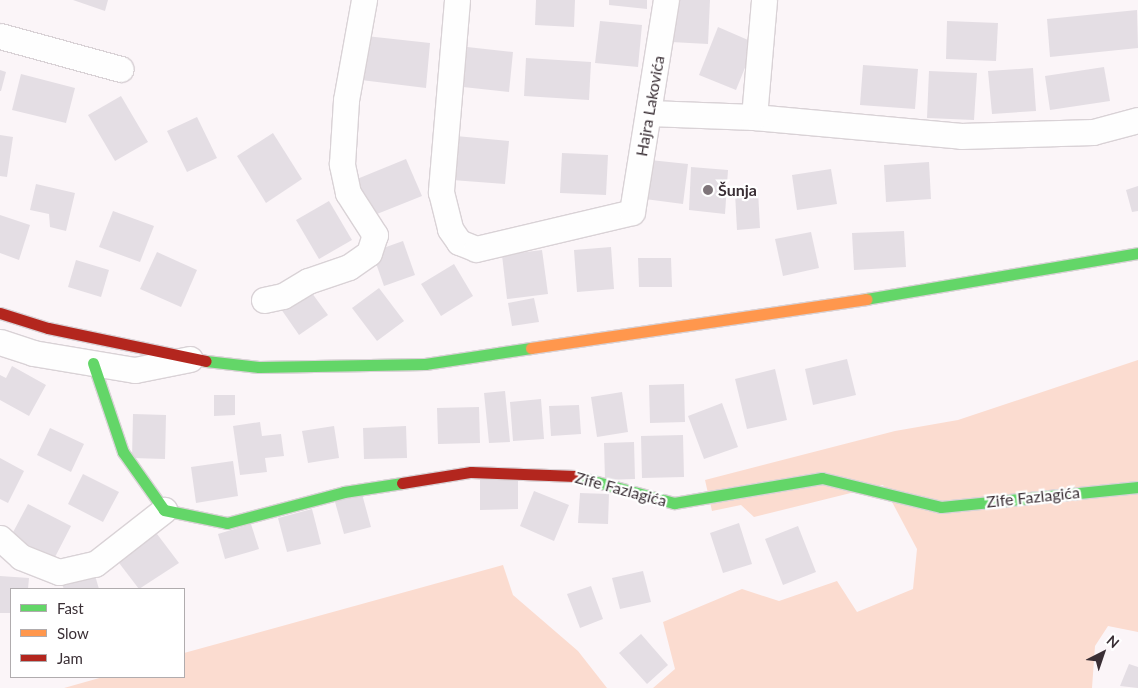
<!DOCTYPE html>
<html>
<head>
<meta charset="utf-8">
<style>
	body { margin:0 }
	#map { position:relative; width:1138px; height:688px; overflow:hidden; background:#fbf5f8; font-family:Lato,sans-serif }
	div>[style] { position:absolute }
	[style*='--x'] { left:calc(var(--x)*1px); top:calc(var(--y)*1px); width:calc(var(--w)*1px); rotate:calc(var(--a)*1deg) }
	.green>* { inset:0; background:#fbdcd0 }
	.building>* { inset:0; background:#e4dee4 }
	.roads { filter:drop-shadow(1px 0 #d9d2d6) drop-shadow(-1px 0 #d9d2d6) drop-shadow(0 1px #d9d2d6) drop-shadow(0 -1px #d9d2d6) }
	.street>* { height:25px; margin:-12.5px; padding:0 12.5px; transform-origin:12.5px; border-radius:12.5px; background:#fefefe }
	.fast>* { height:11px; margin:-5.5px; padding:0 5.5px; transform-origin:5.5px; border-radius:5.5px; background:#63d668 }
	.slow>* { height:11px; margin:-5.5px; padding:0 5.5px; transform-origin:5.5px; border-radius:5.5px; background:#ff974d }
	.jam>* { height:11px; margin:-5.5px; padding:0 5.5px; transform-origin:5.5px; border-radius:5.5px; background:#b3261e }
	.dots>* { width:14px; height:14px; translate:-50% -50%; box-sizing:border-box; border:2px solid #fff; border-radius:50% }
	span { translate:-50% -50%; white-space:nowrap; text-align:center; line-height:1.15; -webkit-text-stroke:4.5px #fff; paint-order:stroke }
	.street-label { font-size:16px; color:#3a2f35 }
	.poi-label { font-size:16px; color:#3a2f35; font-weight:700 }
	.left { translate:0 -50%; text-align:left }
	.legend { position:absolute; left:10px; top:588px; width:175px; height:90px; box-sizing:border-box; background:#fff; border:1px solid #b0acae; margin:0; padding:6px 9px; list-style:none; font-size:15px; color:#3a2f35 }
	.legend li { display:flex; align-items:center; gap:10px; height:25px }
	.legend b { width:25px; border:1px solid #b0acae }
	.north { position:absolute; left:1078px; top:628px; width:50px; height:50px; -webkit-text-stroke:4px #fff; paint-order:stroke; rotate:41deg; font-size:14px; font-weight:700; line-height:20px; text-align:center; color:#3a2f35 }
	.north::after { content:''; display:block; margin:auto; width:18px; height:22px; background:#3a2f35; clip-path:polygon(50% 0,100% 100%,50% 72%,0 100%) }
</style>
</head>
<body>
<div id="map">
	<div class="green">
		<i style="clip-path:polygon(1138px 360px,1138px 632px,1108px 626px,1095px 646px,1092px 688px,653px 688px,675px 669px,663px 622px,742px 589px,779px 601px,837px 581px,857px 612px,913px 589px,917px 549px,883px 485px,754px 517px,741px 505px,712px 511px,705px 480px,895px 431px,958px 420px)"></i>
		<i style="clip-path:polygon(503px 565px,513px 595px,578px 651px,607px 688px,64px 688px,103px 677px,184px 677px,184px 653px)"></i>
	</div>
	<div class="building">
		<i style="clip-path:polygon(73px 0,108px 0,105px 11px)"></i>
		<i style="clip-path:polygon(536px 0,575px 0,574px 27px,535px 25px)"></i>
		<i style="clip-path:polygon(609px 0,647px 0,647px 9px,609px 5px)"></i>
		<i style="clip-path:polygon(673px 0,710px 0,708px 44px,671px 42px)"></i>
		<i style="clip-path:polygon(1137px 10px,1138px 48px,1050px 57px,1047px 19px)"></i>
		<i style="clip-path:polygon(600px 21px,642px 25px,638px 67px,595px 63px)"></i>
		<i style="clip-path:polygon(947px 21px,998px 23px,996px 61px,946px 59px)"></i>
		<i style="clip-path:polygon(718px 27px,755px 43px,736px 90px,699px 75px)"></i>
		<i style="clip-path:polygon(366px 36px,430px 43px,426px 88px,361px 80px)"></i>
		<i style="clip-path:polygon(458px 46px,513px 52px,509px 92px,454px 86px)"></i>
		<i style="clip-path:polygon(526px 58px,591px 62px,589px 100px,524px 96px)"></i>
		<i style="clip-path:polygon(863px 65px,918px 69px,915px 109px,860px 105px)"></i>
		<i style="clip-path:polygon(1104px 67px,1110px 101px,1050px 110px,1045px 76px)"></i>
		<i style="clip-path:polygon(1033px 68px,1036px 111px,992px 114px,988px 71px)"></i>
		<i style="clip-path:polygon(0 70px,6px 72px,1px 91px,0 91px)"></i>
		<i style="clip-path:polygon(929px 71px,977px 73px,974px 120px,927px 118px)"></i>
		<i style="clip-path:polygon(21px 74px,75px 88px,66px 123px,12px 110px)"></i>
		<i style="clip-path:polygon(121px 96px,148px 142px,115px 161px,88px 115px)"></i>
		<i style="clip-path:polygon(197px 117px,217px 158px,187px 172px,167px 131px)"></i>
		<i style="clip-path:polygon(273px 133px,302px 179px,266px 203px,237px 156px)"></i>
		<i style="clip-path:polygon(0 135px,13px 137px,7px 177px,0 176px)"></i>
		<i style="clip-path:polygon(456px 136px,509px 141px,505px 184px,452px 180px)"></i>
		<i style="clip-path:polygon(562px 153px,608px 155px,606px 195px,560px 193px)"></i>
		<i style="clip-path:polygon(406px 159px,422px 196px,372px 216px,357px 179px)"></i>
		<i style="clip-path:polygon(650px 160px,688px 164px,683px 204px,645px 199px)"></i>
		<i style="clip-path:polygon(929px 162px,931px 199px,886px 202px,884px 165px)"></i>
		<i style="clip-path:polygon(691px 167px,728px 170px,725px 214px,689px 210px)"></i>
		<i style="clip-path:polygon(831px 169px,837px 204px,797px 210px,792px 175px)"></i>
		<i style="clip-path:polygon(36px 184px,75px 193px,66px 231px,50px 227px,49px 214px,30px 210px)"></i>
		<i style="clip-path:polygon(1138px 186px,1138px 211px,1132px 212px,1126px 190px)"></i>
		<i style="clip-path:polygon(758px 191px,760px 228px,737px 230px,735px 193px)"></i>
		<i style="clip-path:polygon(329px 201px,352px 240px,319px 259px,296px 220px)"></i>
		<i style="clip-path:polygon(113px 211px,154px 226px,140px 262px,99px 247px)"></i>
		<i style="clip-path:polygon(0 215px,30px 225px,19px 260px,0 253px)"></i>
		<i style="clip-path:polygon(904px 231px,906px 267px,854px 270px,852px 233px)"></i>
		<i style="clip-path:polygon(811px 232px,819px 268px,783px 276px,775px 239px)"></i>
		<i style="clip-path:polygon(403px 241px,415px 275px,384px 286px,372px 252px)"></i>
		<i style="clip-path:polygon(611px 247px,614px 289px,577px 292px,574px 250px)"></i>
		<i style="clip-path:polygon(542px 250px,548px 294px,507px 299px,502px 255px)"></i>
		<i style="clip-path:polygon(157px 252px,197px 270px,181px 307px,140px 289px)"></i>
		<i style="clip-path:polygon(638px 258px,671px 258px,672px 287px,639px 287px)"></i>
		<i style="clip-path:polygon(76px 260px,109px 270px,101px 297px,68px 287px)"></i>
		<i style="clip-path:polygon(454px 264px,473px 296px,441px 316px,421px 284px)"></i>
		<i style="clip-path:polygon(379px 288px,404px 321px,377px 341px,352px 308px)"></i>
		<i style="clip-path:polygon(309px 289px,328px 315px,299px 335px,281px 309px)"></i>
		<i style="clip-path:polygon(534px 298px,539px 322px,512px 326px,508px 303px)"></i>
		<i style="clip-path:polygon(847px 359px,856px 395px,813px 405px,805px 369px)"></i>
		<i style="clip-path:polygon(12px 366px,46px 385px,29px 416px,0 400px,0 375px,6px 378px)"></i>
		<i style="clip-path:polygon(775px 369px,787px 420px,747px 429px,735px 379px)"></i>
		<i style="clip-path:polygon(684px 384px,685px 422px,650px 423px,649px 385px)"></i>
		<i style="clip-path:polygon(505px 391px,510px 442px,489px 443px,484px 393px)"></i>
		<i style="clip-path:polygon(622px 392px,628px 432px,597px 437px,591px 397px)"></i>
		<i style="clip-path:polygon(214px 395px,235px 395px,235px 415px,214px 416px)"></i>
		<i style="clip-path:polygon(541px 399px,544px 439px,513px 441px,510px 402px)"></i>
		<i style="clip-path:polygon(722px 403px,738px 447px,704px 459px,688px 416px)"></i>
		<i style="clip-path:polygon(579px 405px,581px 434px,551px 436px,549px 406px)"></i>
		<i style="clip-path:polygon(479px 407px,480px 443px,438px 444px,437px 408px)"></i>
		<i style="clip-path:polygon(133px 414px,166px 415px,165px 459px,132px 458px)"></i>
		<i style="clip-path:polygon(260px 422px,262px 436px,281px 434px,284px 456px,265px 458px,267px 472px,240px 475px,233px 426px)"></i>
		<i style="clip-path:polygon(334px 426px,339px 458px,308px 463px,302px 431px)"></i>
		<i style="clip-path:polygon(406px 426px,407px 458px,364px 459px,363px 428px)"></i>
		<i style="clip-path:polygon(50px 428px,84px 444px,71px 472px,37px 455px)"></i>
		<i style="clip-path:polygon(683px 435px,684px 477px,642px 478px,641px 436px)"></i>
		<i style="clip-path:polygon(634px 442px,635px 479px,605px 480px,604px 443px)"></i>
		<i style="clip-path:polygon(0 458px,24px 471px,8px 503px,0 499px)"></i>
		<i style="clip-path:polygon(233px 461px,238px 496px,196px 503px,191px 467px)"></i>
		<i style="clip-path:polygon(83px 474px,119px 492px,103px 522px,68px 504px)"></i>
		<i style="clip-path:polygon(518px 479px,518px 509px,480px 510px,480px 480px)"></i>
		<i style="clip-path:polygon(534px 491px,569px 505px,554px 541px,520px 526px)"></i>
		<i style="clip-path:polygon(580px 493px,609px 494px,608px 524px,578px 523px)"></i>
		<i style="clip-path:polygon(362px 494px,371px 527px,344px 534px,335px 502px)"></i>
		<i style="clip-path:polygon(28px 504px,71px 526px,54px 559px,11px 536px)"></i>
		<i style="clip-path:polygon(312px 509px,321px 544px,287px 552px,278px 518px)"></i>
		<i style="clip-path:polygon(739px 523px,752px 564px,723px 573px,710px 533px)"></i>
		<i style="clip-path:polygon(251px 524px,259px 549px,225px 559px,218px 534px)"></i>
		<i style="clip-path:polygon(798px 526px,816px 572px,783px 585px,765px 539px)"></i>
		<i style="clip-path:polygon(154px 530px,179px 563px,139px 589px,116px 559px)"></i>
		<i style="clip-path:polygon(643px 571px,651px 602px,620px 609px,612px 578px)"></i>
		<i style="clip-path:polygon(94px 572px,99px 589px,64px 589px,61px 582px)"></i>
		<i style="clip-path:polygon(0 576px,29px 578px,28px 589px,11px 589px,11px 613px,0 613px)"></i>
		<i style="clip-path:polygon(591px 586px,603px 619px,580px 628px,567px 594px)"></i>
		<i style="clip-path:polygon(641px 634px,668px 665px,647px 684px,619px 653px)"></i>
		<i style="clip-path:polygon(1129px 664px,1138px 667px,1138px 688px,1120px 686px)"></i>
	</div>
	<div class="roads">
		<div class="street">
			<i style="--x:457;--y:0;--w:193;--a:94.8"></i>
			<i style="--x:441;--y:192;--w:38;--a:76"></i>
			<i style="--x:450;--y:229;--w:16;--a:55"></i>
			<i style="--x:459;--y:242;--w:18;--a:22"></i>
			<i style="--x:476;--y:249;--w:160;--a:-13.3"></i>
			<i style="--x:632;--y:212;--w:215;--a:-80.9"></i>
			<i style="--x:0;--y:36;--w:125;--a:15.3"></i>
			<i style="--x:649;--y:113;--w:105;--a:2.2"></i>
			<i style="--x:754;--y:117;--w:208;--a:5.2"></i>
			<i style="--x:961;--y:136;--w:132;--a:-1.7"></i>
			<i style="--x:1093;--y:132;--w:47;--a:-14.9"></i>
			<i style="--x:754;--y:117;--w:117;--a:-85.1"></i>
			<i style="--x:264;--y:300;--w:19;--a:-12"></i>
			<i style="--x:283;--y:296;--w:29;--a:-31"></i>
			<i style="--x:308;--y:281;--w:43;--a:-18.9"></i>
			<i style="--x:349;--y:267;--w:24;--a:-35"></i>
			<i style="--x:369;--y:253;--w:19;--a:-72"></i>
			<i style="--x:375;--y:235;--w:50;--a:-122.7"></i>
			<i style="--x:348;--y:193;--w:30;--a:-102"></i>
			<i style="--x:342;--y:164;--w:64;--a:-86.4"></i>
			<i style="--x:346;--y:100;--w:102;--a:-79.8"></i>
			<i style="--x:0;--y:342;--w:35;--a:18"></i>
			<i style="--x:33;--y:353;--w:103;--a:9.5"></i>
			<i style="--x:135;--y:370;--w:56;--a:-11.3"></i>
			<i style="--x:0;--y:538;--w:28;--a:42"></i>
			<i style="--x:21;--y:557;--w:41;--a:21.5"></i>
			<i style="--x:59;--y:572;--w:37;--a:-13"></i>
			<i style="--x:95;--y:564;--w:88;--a:-38"></i>
		</div>
		<div class="fast">
			<i style="--x:866;--y:299;--w:276;--a:-9.6"></i>
			<i style="--x:206;--y:361;--w:53;--a:6.5"></i>
			<i style="--x:259;--y:367;--w:166;--a:-1"></i>
			<i style="--x:425;--y:364;--w:107;--a:-8.6"></i>
			<i style="--x:93;--y:363;--w:94;--a:71.4"></i>
			<i style="--x:123;--y:452;--w:71;--a:54.7"></i>
			<i style="--x:164;--y:510;--w:64;--a:11.7"></i>
			<i style="--x:227;--y:523;--w:121;--a:-14.8"></i>
			<i style="--x:344;--y:492;--w:59;--a:-8.8"></i>
			<i style="--x:575;--y:476;--w:103;--a:15.3"></i>
			<i style="--x:674;--y:503;--w:150;--a:-9.6"></i>
			<i style="--x:822;--y:478;--w:122;--a:13.7"></i>
			<i style="--x:941;--y:507;--w:198;--a:-5.8"></i>
		</div>
		<div class="slow">
			<i style="--x:531;--y:348;--w:339;--a:-8.3"></i>
		</div>
		<div class="jam">
			<i style="--x:0;--y:313;--w:50;--a:17.4"></i>
			<i style="--x:48;--y:328;--w:161;--a:11.8"></i>
			<i style="--x:402;--y:483;--w:70;--a:-9.1"></i>
			<i style="--x:471;--y:472;--w:104;--a:2.2"></i>
		</div>
	</div>
	<div class="dots">
		<i style="left:708px;top:190px;background:#7e7479"></i>
	</div>
	<div class="street-label">
		<span style="left:650px;top:106px;rotate:-80deg">Hajra Lakovića</span>
		<span style="left:621px;top:489px;rotate:15deg">Zife Fazlagića</span>
		<span style="left:1033px;top:497px;rotate:-6deg">Zife Fazlagića</span>
	</div>
	<div class="poi-label">
		<span class="left" style="left:718px;top:190px">Šunja</span>
	</div>
	<ul class="legend">
	<li><b style="height:6px;background:#63d668"></b>Fast</li>
	<li><b style="height:6px;background:#ff974d"></b>Slow</li>
	<li><b style="height:6px;background:#b3261e"></b>Jam</li>
	</ul>
	<div class="north">N</div>
</div>
</body>
</html>
